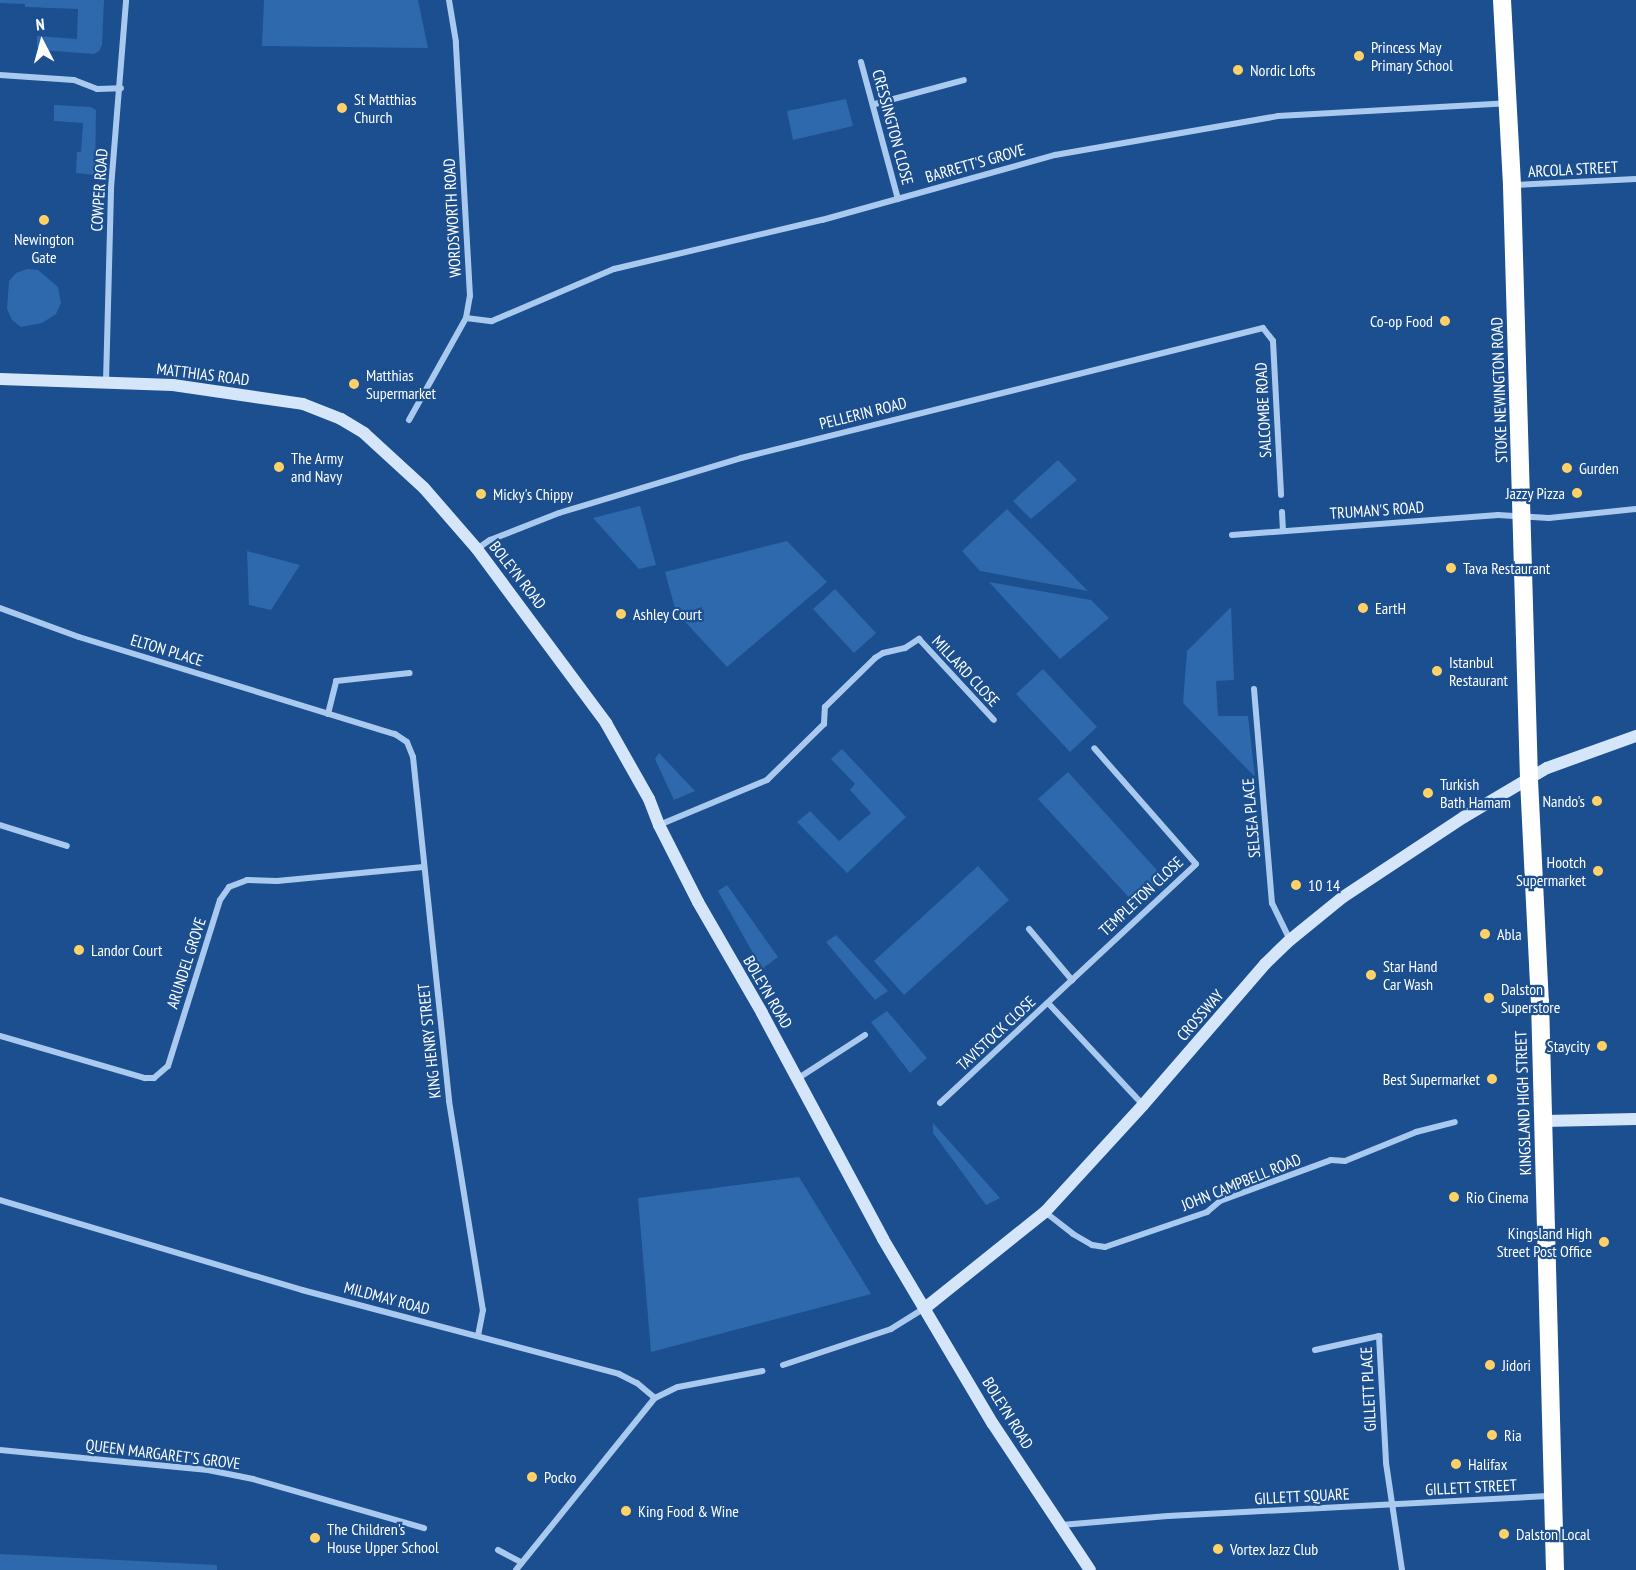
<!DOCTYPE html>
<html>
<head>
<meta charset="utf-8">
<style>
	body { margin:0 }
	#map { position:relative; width:1636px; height:1570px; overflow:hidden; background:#1b4f8f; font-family:"PT Sans Narrow",sans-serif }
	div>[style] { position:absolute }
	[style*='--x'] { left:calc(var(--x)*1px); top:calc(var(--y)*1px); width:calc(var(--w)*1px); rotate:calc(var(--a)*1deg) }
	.green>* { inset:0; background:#2e69ad }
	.street>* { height:6px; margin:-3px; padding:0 3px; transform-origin:3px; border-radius:3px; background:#a9c9ee }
	.secondary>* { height:12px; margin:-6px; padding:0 6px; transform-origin:6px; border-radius:6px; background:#d6e6fa }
	.highway>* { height:18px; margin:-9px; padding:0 9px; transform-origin:9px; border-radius:9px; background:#fff }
	.dots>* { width:16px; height:16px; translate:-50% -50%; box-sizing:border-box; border:3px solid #1b4f8f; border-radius:50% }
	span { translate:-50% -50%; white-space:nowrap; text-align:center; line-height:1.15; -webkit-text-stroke:4.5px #1b4f8f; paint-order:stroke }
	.poi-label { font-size:16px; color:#fff }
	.left { translate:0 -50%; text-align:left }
	.right { translate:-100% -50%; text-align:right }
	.street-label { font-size:16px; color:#fff }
	.north { position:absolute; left:12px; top:12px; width:60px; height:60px; -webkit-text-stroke:4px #1b4f8f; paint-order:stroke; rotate:354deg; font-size:16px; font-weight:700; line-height:24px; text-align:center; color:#fff }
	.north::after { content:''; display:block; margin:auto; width:21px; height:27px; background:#fff; clip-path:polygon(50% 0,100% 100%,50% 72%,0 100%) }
</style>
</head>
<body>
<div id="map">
	<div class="green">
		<i style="clip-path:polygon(0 0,104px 0,102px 45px,99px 51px,94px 54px,41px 50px,37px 47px,37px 36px,77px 39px,78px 9px,25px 7px,25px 4px,0 3px)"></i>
		<i style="clip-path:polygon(264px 0,418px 0,428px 48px,262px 46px)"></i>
		<i style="clip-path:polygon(846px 99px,853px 126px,793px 140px,787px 111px)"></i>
		<i style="clip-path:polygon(54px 105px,91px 107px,96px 110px,95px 175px,76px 173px,77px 152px,81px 152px,83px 123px,54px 121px)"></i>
		<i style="clip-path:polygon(27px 269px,38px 270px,58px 287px,61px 303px,56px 314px,42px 323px,21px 327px,12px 320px,7px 309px,9px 281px,16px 273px)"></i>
		<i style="clip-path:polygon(1058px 460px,1077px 480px,1031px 519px,1013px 501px)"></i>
		<i style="clip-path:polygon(640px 506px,656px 565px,639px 569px,593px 518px)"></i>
		<i style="clip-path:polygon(1007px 509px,1088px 591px,980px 571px,962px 551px)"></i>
		<i style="clip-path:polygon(787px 541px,827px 582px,727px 667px,676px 612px,665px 572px)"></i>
		<i style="clip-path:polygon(247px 551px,300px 565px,271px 610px,249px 605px)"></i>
		<i style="clip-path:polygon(989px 582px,1091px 600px,1109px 618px,1060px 659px)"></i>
		<i style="clip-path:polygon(835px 589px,876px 633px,854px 653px,813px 609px)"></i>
		<i style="clip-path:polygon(1231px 607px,1234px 680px,1216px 681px,1218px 716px,1248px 716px,1255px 777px,1183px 703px,1187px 651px)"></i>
		<i style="clip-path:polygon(1043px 669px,1097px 727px,1070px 752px,1016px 694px)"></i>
		<i style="clip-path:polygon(842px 749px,906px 817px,847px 873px,797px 822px,810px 811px,839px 841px,871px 813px,850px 790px,855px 784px,831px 759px)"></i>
		<i style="clip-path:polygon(659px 753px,695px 791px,674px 800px,655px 759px)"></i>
		<i style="clip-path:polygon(1068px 772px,1164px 878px,1136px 905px,1038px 799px)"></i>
		<i style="clip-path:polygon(978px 866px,1009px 900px,904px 995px,874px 961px)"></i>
		<i style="clip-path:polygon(727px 885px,778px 957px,762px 969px,718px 891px)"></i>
		<i style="clip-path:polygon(836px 935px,888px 991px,875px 1000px,826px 942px)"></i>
		<i style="clip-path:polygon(887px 1011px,927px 1058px,910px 1073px,871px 1022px)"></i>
		<i style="clip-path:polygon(933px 1123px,1000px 1198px,986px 1205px,933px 1133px)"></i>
		<i style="clip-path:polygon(799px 1177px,871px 1294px,651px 1352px,638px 1198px)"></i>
		<i style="clip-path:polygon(0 1554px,217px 1565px,217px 1570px,0 1570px)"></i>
	</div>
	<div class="street">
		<i style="--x:861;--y:62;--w:142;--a:74.9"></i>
		<i style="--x:0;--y:75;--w:74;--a:3.9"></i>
		<i style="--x:74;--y:80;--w:25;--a:21"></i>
		<i style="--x:97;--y:89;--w:24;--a:-2"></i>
		<i style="--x:875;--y:104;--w:92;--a:-15.1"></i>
		<i style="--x:1514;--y:185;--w:122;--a:-2.8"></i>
		<i style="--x:466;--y:318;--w:26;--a:7"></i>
		<i style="--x:492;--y:321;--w:133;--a:-23.1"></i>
		<i style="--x:614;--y:269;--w:214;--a:-13.3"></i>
		<i style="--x:822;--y:220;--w:242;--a:-15.6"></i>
		<i style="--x:1055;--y:155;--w:226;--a:-9.9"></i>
		<i style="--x:1278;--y:116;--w:229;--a:-3.2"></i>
		<i style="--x:106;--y:382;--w:194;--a:-88.5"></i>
		<i style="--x:111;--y:188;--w:189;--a:-85.4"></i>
		<i style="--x:409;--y:420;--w:117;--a:-60.8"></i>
		<i style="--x:466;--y:318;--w:22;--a:-80"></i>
		<i style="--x:470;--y:296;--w:254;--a:-93.2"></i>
		<i style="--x:456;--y:42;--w:43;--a:-99.5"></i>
		<i style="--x:1282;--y:512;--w:18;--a:87"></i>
		<i style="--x:1232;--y:535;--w:267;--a:-4.3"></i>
		<i style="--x:1498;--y:515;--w:51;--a:3.4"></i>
		<i style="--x:1549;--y:518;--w:87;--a:-5.9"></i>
		<i style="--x:477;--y:549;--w:16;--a:-35"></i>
		<i style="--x:490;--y:540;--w:74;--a:-21.4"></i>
		<i style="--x:559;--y:513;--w:190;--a:-16.8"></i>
		<i style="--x:741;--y:458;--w:538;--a:-13.98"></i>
		<i style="--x:1263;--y:328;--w:16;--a:52"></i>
		<i style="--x:1273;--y:341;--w:154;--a:87"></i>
		<i style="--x:0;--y:608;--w:84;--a:20.2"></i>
		<i style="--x:79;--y:637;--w:331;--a:17.1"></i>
		<i style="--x:395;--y:734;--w:14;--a:34"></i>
		<i style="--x:407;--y:742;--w:16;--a:68"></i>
		<i style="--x:413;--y:757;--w:346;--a:84"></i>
		<i style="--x:449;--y:1101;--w:212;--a:80.8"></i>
		<i style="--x:483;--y:1310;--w:26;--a:101"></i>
		<i style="--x:1254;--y:689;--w:215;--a:85.2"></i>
		<i style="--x:1272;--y:903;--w:41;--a:64.1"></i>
		<i style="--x:328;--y:714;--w:34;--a:-76"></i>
		<i style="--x:336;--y:681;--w:74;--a:-6.2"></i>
		<i style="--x:0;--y:825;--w:70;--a:17.4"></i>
		<i style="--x:659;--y:825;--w:117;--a:-22.6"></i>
		<i style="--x:767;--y:780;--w:80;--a:-44.5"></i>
		<i style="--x:824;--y:724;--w:17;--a:-87"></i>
		<i style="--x:825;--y:707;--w:70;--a:-44.4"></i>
		<i style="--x:875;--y:658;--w:9;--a:-32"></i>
		<i style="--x:883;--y:653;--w:23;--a:-13"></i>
		<i style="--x:905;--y:648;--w:17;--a:-33"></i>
		<i style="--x:919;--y:639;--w:110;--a:47.2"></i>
		<i style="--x:1029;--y:929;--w:67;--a:49.9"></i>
		<i style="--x:1048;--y:1003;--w:139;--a:47"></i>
		<i style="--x:0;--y:1036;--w:151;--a:16.2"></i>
		<i style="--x:145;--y:1078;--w:9;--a:0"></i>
		<i style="--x:154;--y:1078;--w:18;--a:-41"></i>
		<i style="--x:168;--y:1066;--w:174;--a:-72.6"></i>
		<i style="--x:220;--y:900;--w:16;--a:-55"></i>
		<i style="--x:229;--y:887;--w:19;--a:-21"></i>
		<i style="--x:247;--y:880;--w:30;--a:2"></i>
		<i style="--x:277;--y:881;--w:147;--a:-5.5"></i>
		<i style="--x:797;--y:1079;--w:81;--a:-32.9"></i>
		<i style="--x:940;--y:1103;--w:350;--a:-43"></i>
		<i style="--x:1196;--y:864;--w:154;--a:-131.3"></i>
		<i style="--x:0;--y:1200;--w:315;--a:16.6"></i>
		<i style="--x:302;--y:1290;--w:328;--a:14.8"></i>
		<i style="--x:619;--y:1374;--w:20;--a:27"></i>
		<i style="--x:637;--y:1383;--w:23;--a:40"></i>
		<i style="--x:1045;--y:1212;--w:36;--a:38"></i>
		<i style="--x:1073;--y:1234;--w:22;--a:30"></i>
		<i style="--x:1092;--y:1245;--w:13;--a:9"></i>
		<i style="--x:1105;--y:1247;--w:108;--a:-18.9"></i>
		<i style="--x:1207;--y:1212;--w:17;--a:-40"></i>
		<i style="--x:1220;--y:1201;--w:118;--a:-20.3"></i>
		<i style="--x:1331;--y:1160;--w:14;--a:4"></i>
		<i style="--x:1345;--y:1161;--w:77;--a:-22.2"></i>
		<i style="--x:1416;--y:1132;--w:40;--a:-14.4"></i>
		<i style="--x:1315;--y:1350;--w:66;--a:-12.3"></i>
		<i style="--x:1379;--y:1336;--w:127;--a:86.8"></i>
		<i style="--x:1386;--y:1463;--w:108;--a:81.5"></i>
		<i style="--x:783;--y:1365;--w:114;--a:-18.4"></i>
		<i style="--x:891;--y:1329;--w:39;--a:-32"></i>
		<i style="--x:0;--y:1450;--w:209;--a:5.5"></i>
		<i style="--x:208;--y:1470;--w:46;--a:11.3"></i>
		<i style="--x:253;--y:1479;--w:178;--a:16"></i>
		<i style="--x:1061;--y:1525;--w:107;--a:-4.8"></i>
		<i style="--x:1168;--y:1516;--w:385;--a:-3"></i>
		<i style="--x:498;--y:1550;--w:27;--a:28"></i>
		<i style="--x:516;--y:1570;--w:221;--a:-51.1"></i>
		<i style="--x:655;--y:1398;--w:25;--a:-26"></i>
		<i style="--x:678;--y:1387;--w:86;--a:-10.7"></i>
	</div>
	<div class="secondary">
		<i style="--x:0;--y:379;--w:173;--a:2"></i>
		<i style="--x:173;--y:385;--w:131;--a:8.3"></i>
		<i style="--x:303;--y:404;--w:41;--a:21.5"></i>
		<i style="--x:341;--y:419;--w:27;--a:31"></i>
		<i style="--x:364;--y:433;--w:81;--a:42.5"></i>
		<i style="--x:424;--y:488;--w:81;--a:49"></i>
		<i style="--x:477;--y:549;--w:217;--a:53.4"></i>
		<i style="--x:606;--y:723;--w:87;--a:60.5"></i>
		<i style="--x:649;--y:799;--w:28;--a:69"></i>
		<i style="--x:659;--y:825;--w:86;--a:63.1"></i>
		<i style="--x:698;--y:902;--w:128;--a:60"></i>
		<i style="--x:762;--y:1013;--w:256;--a:61.8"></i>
		<i style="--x:883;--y:1239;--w:215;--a:59.3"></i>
		<i style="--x:993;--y:1424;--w:175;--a:56.4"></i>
		<i style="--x:1544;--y:1121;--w:92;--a:-1.2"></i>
		<i style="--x:925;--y:1308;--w:154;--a:-38.7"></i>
		<i style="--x:1045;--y:1212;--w:145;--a:-47.5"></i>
		<i style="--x:1143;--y:1105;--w:186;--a:-49.1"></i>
		<i style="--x:1265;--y:964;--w:35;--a:-44"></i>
		<i style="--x:1290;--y:940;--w:68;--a:-39.1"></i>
		<i style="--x:1343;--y:897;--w:145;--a:-33.5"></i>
		<i style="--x:1464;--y:817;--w:96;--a:-30.6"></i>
		<i style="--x:1547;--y:768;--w:95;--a:-19.8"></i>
	</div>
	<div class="highway">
		<i style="--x:1502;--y:0;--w:186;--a:86.9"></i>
		<i style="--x:1512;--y:186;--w:594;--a:88.36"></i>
		<i style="--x:1529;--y:780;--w:221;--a:87.2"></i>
		<i style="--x:1540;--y:1001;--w:569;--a:88.49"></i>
	</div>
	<div class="dots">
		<i style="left:1359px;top:56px;background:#ffd166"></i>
		<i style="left:1238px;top:70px;background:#ffd166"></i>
		<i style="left:342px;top:108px;background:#ffd166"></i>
		<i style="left:44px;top:220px;background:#ffd166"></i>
		<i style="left:1445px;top:321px;background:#ffd166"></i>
		<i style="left:354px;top:384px;background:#ffd166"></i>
		<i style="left:279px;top:467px;background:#ffd166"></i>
		<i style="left:1567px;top:468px;background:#ffd166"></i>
		<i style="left:1577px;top:493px;background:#ffd166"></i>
		<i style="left:481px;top:494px;background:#ffd166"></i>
		<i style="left:1451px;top:568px;background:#ffd166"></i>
		<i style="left:1363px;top:608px;background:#ffd166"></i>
		<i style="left:621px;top:614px;background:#ffd166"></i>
		<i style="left:1437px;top:671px;background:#ffd166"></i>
		<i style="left:1428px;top:793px;background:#ffd166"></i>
		<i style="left:1597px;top:801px;background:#ffd166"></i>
		<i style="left:1598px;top:871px;background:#ffd166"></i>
		<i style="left:1296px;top:885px;background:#ffd166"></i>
		<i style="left:1485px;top:934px;background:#ffd166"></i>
		<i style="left:79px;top:950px;background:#ffd166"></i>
		<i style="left:1371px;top:975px;background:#ffd166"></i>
		<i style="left:1489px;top:998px;background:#ffd166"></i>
		<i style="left:1602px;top:1046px;background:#ffd166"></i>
		<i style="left:1492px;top:1079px;background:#ffd166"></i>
		<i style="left:1454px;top:1197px;background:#ffd166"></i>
		<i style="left:1604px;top:1242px;background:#ffd166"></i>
		<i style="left:1490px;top:1365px;background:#ffd166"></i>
		<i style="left:1492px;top:1435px;background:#ffd166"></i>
		<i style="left:1456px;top:1464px;background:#ffd166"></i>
		<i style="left:532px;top:1477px;background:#ffd166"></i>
		<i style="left:626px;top:1511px;background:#ffd166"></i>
		<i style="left:1504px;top:1534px;background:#ffd166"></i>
		<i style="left:315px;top:1538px;background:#ffd166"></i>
		<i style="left:1218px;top:1549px;background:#ffd166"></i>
	</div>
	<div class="poi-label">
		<span class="left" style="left:1371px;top:56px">Princess May<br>Primary School</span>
		<span class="left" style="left:1250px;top:70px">Nordic Lofts</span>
		<span class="left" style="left:354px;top:108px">St Matthias<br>Church</span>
		<span style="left:44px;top:248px">Newington<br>Gate</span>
		<span class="right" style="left:1433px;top:321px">Co-op Food</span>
		<span class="left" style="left:366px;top:384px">Matthias<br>Supermarket</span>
		<span class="left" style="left:291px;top:467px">The Army<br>and Navy</span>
		<span class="left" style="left:1579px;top:468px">Gurden</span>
		<span class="right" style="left:1565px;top:493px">Jazzy Pizza</span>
		<span class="left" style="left:493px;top:494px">Micky's Chippy</span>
		<span class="left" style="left:1463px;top:568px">Tava Restaurant</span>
		<span class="left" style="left:1375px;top:608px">EartH</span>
		<span class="left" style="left:633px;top:614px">Ashley Court</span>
		<span class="left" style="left:1449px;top:671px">Istanbul<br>Restaurant</span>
		<span class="left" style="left:1440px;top:793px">Turkish<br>Bath Hamam</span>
		<span class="right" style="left:1585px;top:801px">Nando's</span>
		<span class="right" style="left:1586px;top:871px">Hootch<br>Supermarket</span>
		<span class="left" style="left:1308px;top:885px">10 14</span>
		<span class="left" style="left:1497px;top:934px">Abla</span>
		<span class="left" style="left:91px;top:950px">Landor Court</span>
		<span class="left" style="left:1383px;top:975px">Star Hand<br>Car Wash</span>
		<span class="left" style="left:1501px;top:998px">Dalston<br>Superstore</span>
		<span class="right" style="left:1590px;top:1046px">Staycity</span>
		<span class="right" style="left:1480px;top:1079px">Best Supermarket</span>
		<span class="left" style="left:1466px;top:1197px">Rio Cinema</span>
		<span class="right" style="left:1592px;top:1242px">Kingsland High<br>Street Post Office</span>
		<span class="left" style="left:1502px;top:1365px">Jidori</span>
		<span class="left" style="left:1504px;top:1435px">Ria</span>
		<span class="left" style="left:1468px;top:1464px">Halifax</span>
		<span class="left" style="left:544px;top:1477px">Pocko</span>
		<span class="left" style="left:638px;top:1511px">King Food &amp; Wine</span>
		<span class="left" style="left:327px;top:1538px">The Children's<br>House Upper School</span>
		<span class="left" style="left:1516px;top:1534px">Dalston Local</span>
		<span class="left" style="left:1230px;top:1549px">Vortex Jazz Club</span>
	</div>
	<div class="street-label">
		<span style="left:893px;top:127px;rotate:75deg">CRESSINGTON CLOSE</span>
		<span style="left:975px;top:163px;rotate:-16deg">BARRETT'S GROVE</span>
		<span style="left:1573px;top:169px;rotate:-3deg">ARCOLA STREET</span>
		<span style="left:99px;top:190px;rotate:-86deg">COWPER ROAD</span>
		<span style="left:452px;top:218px;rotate:-93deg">WORDSWORTH ROAD</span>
		<span style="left:203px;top:374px;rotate:7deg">MATTHIAS ROAD</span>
		<span style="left:1499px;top:390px;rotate:-92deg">STOKE NEWINGTON ROAD</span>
		<span style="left:1263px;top:410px;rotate:-93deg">SALCOMBE ROAD</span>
		<span style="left:863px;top:413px;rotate:-14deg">PELLERIN ROAD</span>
		<span style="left:1377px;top:510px;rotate:-4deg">TRUMAN'S ROAD</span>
		<span style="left:518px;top:575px;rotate:52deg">BOLEYN ROAD</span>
		<span style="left:167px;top:650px;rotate:17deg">ELTON PLACE</span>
		<span style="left:966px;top:671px;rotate:47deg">MILLARD CLOSE</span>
		<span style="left:1251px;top:818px;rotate:-95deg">SELSEA PLACE</span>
		<span style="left:1141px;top:896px;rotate:-43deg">TEMPLETON CLOSE</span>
		<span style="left:186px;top:963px;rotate:-72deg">ARUNDEL GROVE</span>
		<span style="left:768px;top:992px;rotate:60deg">BOLEYN ROAD</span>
		<span style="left:1200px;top:1015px;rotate:-49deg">CROSSWAY</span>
		<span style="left:996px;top:1033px;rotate:-43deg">TAVISTOCK CLOSE</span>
		<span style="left:429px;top:1041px;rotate:-96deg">KING HENRY STREET</span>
		<span style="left:1523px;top:1103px;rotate:-92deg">KINGSLAND HIGH STREET</span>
		<span style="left:1241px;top:1182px;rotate:-22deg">JOHN CAMPBELL ROAD</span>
		<span style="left:387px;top:1298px;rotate:15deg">MILDMAY ROAD</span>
		<span style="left:1368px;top:1389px;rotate:-93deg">GILLETT PLACE</span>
		<span style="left:1008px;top:1413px;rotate:58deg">BOLEYN ROAD</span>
		<span style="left:163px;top:1454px;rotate:7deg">QUEEN MARGARET'S GROVE</span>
		<span style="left:1471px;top:1487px;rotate:-3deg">GILLETT STREET</span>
		<span style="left:1302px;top:1496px;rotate:-3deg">GILLETT SQUARE</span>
	</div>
	<div class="north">N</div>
</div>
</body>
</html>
